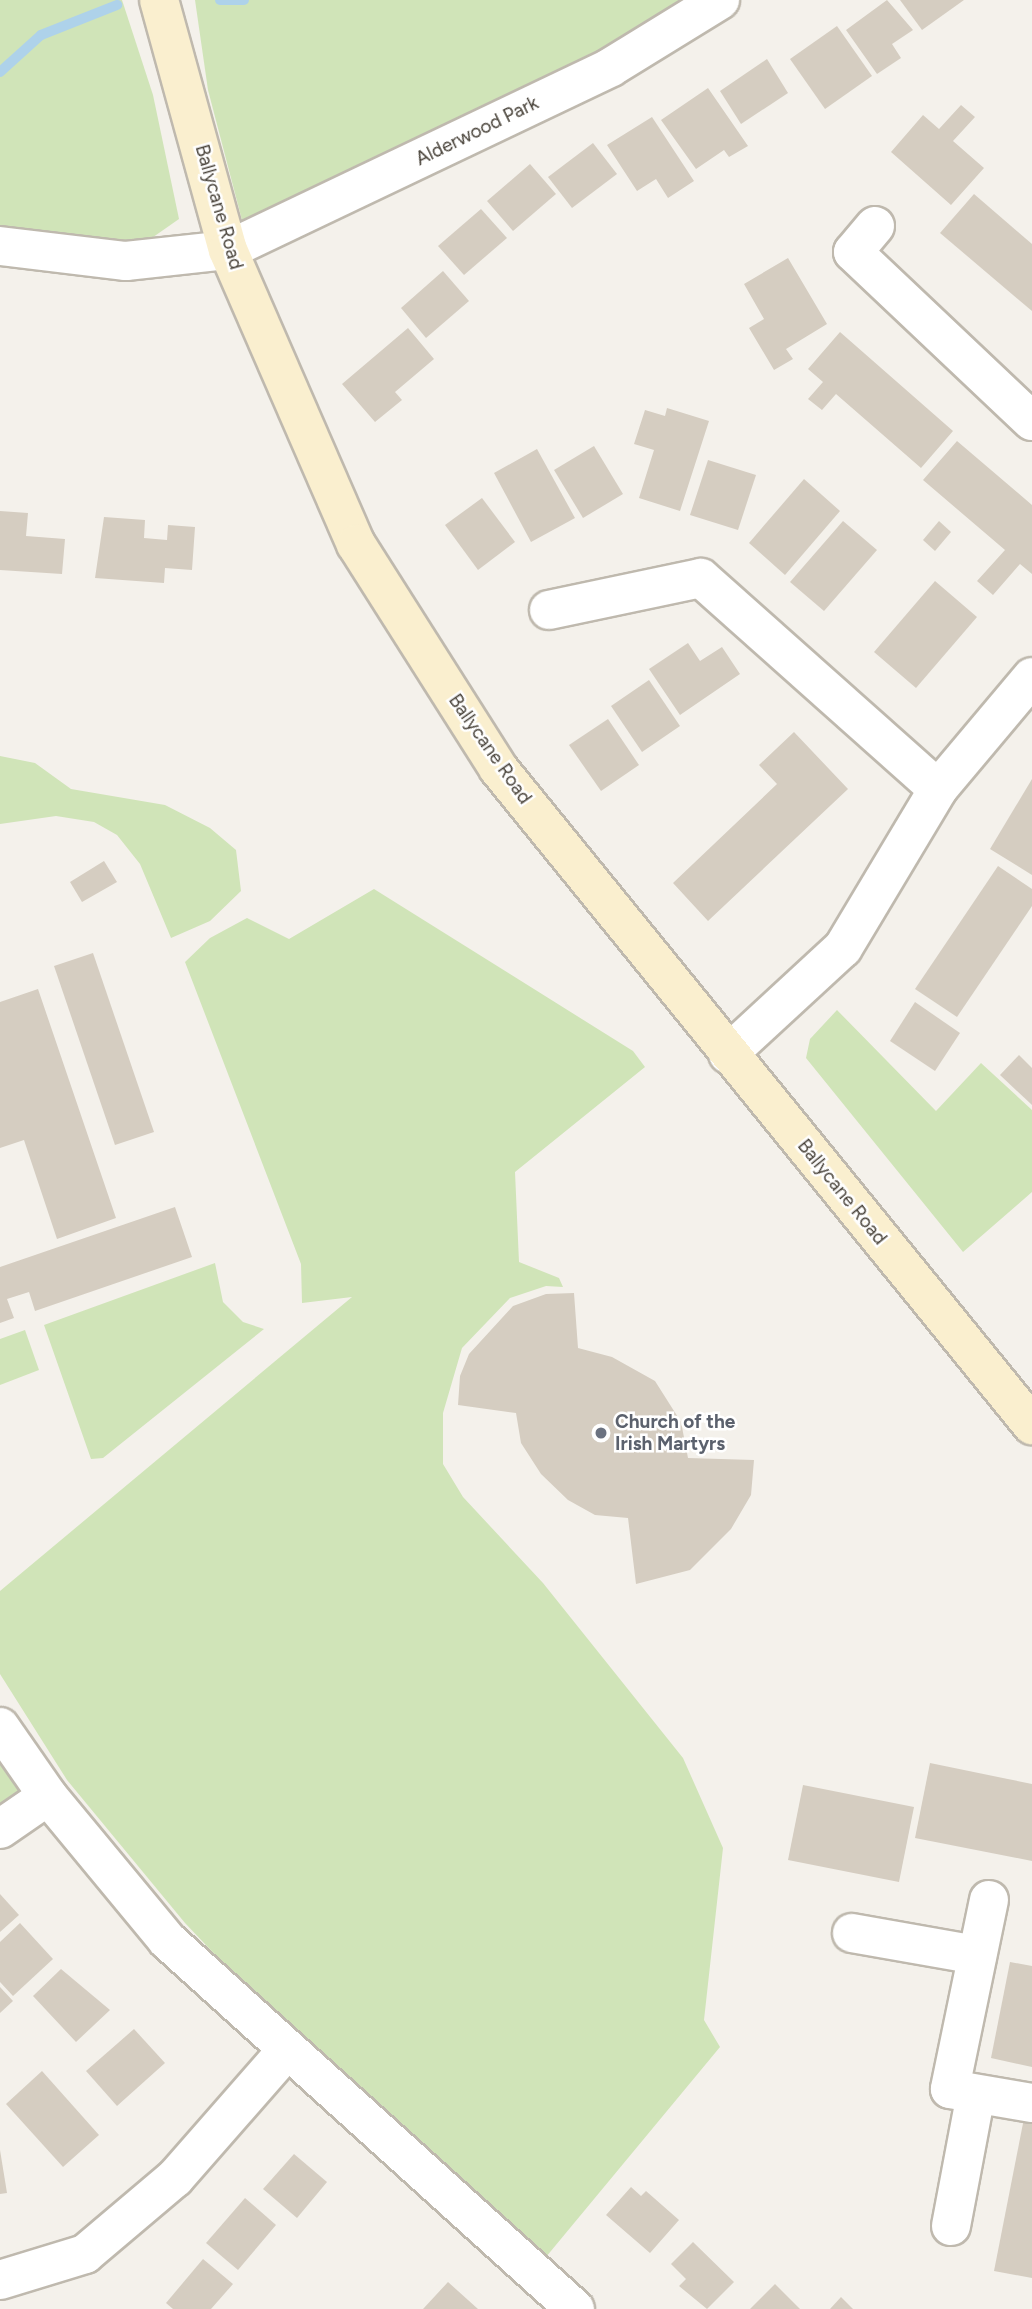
<!DOCTYPE html>
<html>
<head>
<meta charset="utf-8">
<style>
	body { margin:0 }
	#map { position:relative; width:1032px; height:2309px; overflow:hidden; background:#f4f1eb; font-family:Figtree,sans-serif }
	div>[style] { position:absolute }
	[style*='--x'] { left:calc(var(--x)*1px); top:calc(var(--y)*1px); width:calc(var(--w)*1px); rotate:calc(var(--a)*1deg) }
	.green>* { inset:0; background:#d0e4b8 }
	.stream>* { height:10px; margin:-5px; padding:0 5px; transform-origin:5px; border-radius:5px; background:#aed2ea }
	.building>* { inset:0; background:#d5cdc1 }
	.roads { filter:drop-shadow(2px 0 #bfb9ae) drop-shadow(-2px 0 #bfb9ae) drop-shadow(0 2px #bfb9ae) drop-shadow(0 -2px #bfb9ae) }
	.minor>* { height:38px; margin:-19px; padding:0 19px; transform-origin:19px; border-radius:19px; background:#fff }
	.secondary>* { height:38px; margin:-19px; padding:0 19px; transform-origin:19px; border-radius:19px; background:#faefcf }
	.dots>* { width:19px; height:19px; translate:-50% -50%; box-sizing:border-box; border:4px solid #fff; border-radius:50% }
	span { translate:-50% -50%; white-space:nowrap; text-align:center; line-height:1.15; -webkit-text-stroke:5px #fff; paint-order:stroke }
	.street-label { font-size:19px; color:#484239 }
	.worship-label { font-size:19px; color:#5b616d; font-weight:700 }
	.left { translate:0 -50%; text-align:left }
</style>
</head>
<body>
<div id="map">
	<div class="green">
		<i style="clip-path:polygon(0 0,122px 0,153px 95px,179px 219px,126px 256px,0 241px)"></i>
		<i style="clip-path:polygon(195px 0,705px 0,606px 61px,243px 224px,208px 90px)"></i>
		<i style="clip-path:polygon(0 756px,35px 763px,71px 789px,165px 805px,210px 828px,236px 850px,241px 891px,210px 921px,171px 938px,140px 864px,117px 835px,94px 822px,56px 816px,0 824px)"></i>
		<i style="clip-path:polygon(374px 889px,633px 1051px,645px 1067px,515px 1172px,519px 1262px,559px 1278px,563px 1287px,546px 1286px,510px 1298px,462px 1348px,443px 1413px,443px 1464px,463px 1497px,543px 1583px,683px 1758px,723px 1848px,704px 2020px,720px 2047px,541px 2263px,295px 2039px,185px 1923px,67px 1780px,0 1674px,0 1591px,352px 1297px,302px 1303px,301px 1264px,185px 962px,210px 938px,247px 918px,289px 939px)"></i>
		<i style="clip-path:polygon(837px 1010px,936px 1111px,981px 1063px,1032px 1110px,1032px 1192px,963px 1252px,806px 1058px,810px 1039px)"></i>
		<i style="clip-path:polygon(215px 1263px,223px 1302px,243px 1322px,264px 1329px,103px 1458px,91px 1459px,44px 1325px)"></i>
		<i style="clip-path:polygon(25px 1330px,39px 1370px,0 1385px,0 1339px)"></i>
		<i style="clip-path:polygon(0 1760px,23px 1795px,0 1810px)"></i>
	</div>
	<div class="stream">
		<i style="--x:220;--y:0;--w:24;--a:0"></i>
		<i style="--x:0;--y:72;--w:55;--a:-42.1"></i>
		<i style="--x:41;--y:35;--w:82;--a:-21.5"></i>
	</div>
	<div class="building">
		<i style="clip-path:polygon(887px 0,913px 30px,892px 44px,901px 58px,877px 74px,846px 30px)"></i>
		<i style="clip-path:polygon(900px 0,964px 0,922px 30px)"></i>
		<i style="clip-path:polygon(837px 26px,872px 76px,825px 109px,790px 59px)"></i>
		<i style="clip-path:polygon(767px 59px,788px 93px,741px 124px,720px 91px)"></i>
		<i style="clip-path:polygon(708px 88px,748px 146px,729px 157px,724px 150px,696px 169px,661px 120px)"></i>
		<i style="clip-path:polygon(961px 105px,975px 117px,953px 141px,984px 168px,951px 205px,891px 152px,923px 115px,939px 129px)"></i>
		<i style="clip-path:polygon(652px 117px,694px 181px,668px 198px,656px 179px,637px 191px,607px 145px)"></i>
		<i style="clip-path:polygon(593px 143px,617px 174px,572px 208px,548px 177px)"></i>
		<i style="clip-path:polygon(530px 164px,556px 194px,513px 231px,487px 201px)"></i>
		<i style="clip-path:polygon(974px 194px,1032px 244px,1032px 311px,940px 233px)"></i>
		<i style="clip-path:polygon(481px 209px,507px 238px,464px 275px,438px 246px)"></i>
		<i style="clip-path:polygon(788px 258px,827px 324px,786px 349px,793px 359px,774px 370px,749px 328px,764px 319px,744px 284px)"></i>
		<i style="clip-path:polygon(443px 271px,469px 301px,426px 338px,401px 308px)"></i>
		<i style="clip-path:polygon(408px 328px,434px 359px,395px 392px,402px 400px,375px 422px,342px 384px)"></i>
		<i style="clip-path:polygon(840px 332px,953px 431px,921px 468px,836px 394px,822px 410px,808px 399px,823px 382px,808px 369px)"></i>
		<i style="clip-path:polygon(667px 408px,709px 421px,680px 511px,639px 498px,654px 450px,634px 444px,645px 410px,665px 416px)"></i>
		<i style="clip-path:polygon(957px 441px,1032px 505px,1032px 574px,1020px 564px,993px 595px,977px 581px,1005px 550px,923px 480px)"></i>
		<i style="clip-path:polygon(594px 446px,623px 494px,583px 518px,554px 470px)"></i>
		<i style="clip-path:polygon(537px 449px,575px 518px,531px 542px,494px 473px)"></i>
		<i style="clip-path:polygon(708px 460px,756px 475px,738px 530px,690px 515px)"></i>
		<i style="clip-path:polygon(804px 479px,840px 511px,785px 575px,749px 543px)"></i>
		<i style="clip-path:polygon(482px 498px,515px 542px,478px 570px,445px 525px)"></i>
		<i style="clip-path:polygon(0 511px,28px 513px,26px 536px,65px 539px,62px 574px,0 570px)"></i>
		<i style="clip-path:polygon(104px 517px,145px 520px,144px 538px,167px 540px,168px 525px,195px 527px,192px 570px,165px 568px,164px 583px,95px 578px)"></i>
		<i style="clip-path:polygon(843px 521px,877px 550px,824px 611px,790px 582px)"></i>
		<i style="clip-path:polygon(939px 521px,951px 532px,935px 551px,923px 540px)"></i>
		<i style="clip-path:polygon(935px 581px,977px 617px,916px 688px,874px 652px)"></i>
		<i style="clip-path:polygon(688px 643px,700px 661px,722px 647px,740px 674px,680px 715px,649px 669px)"></i>
		<i style="clip-path:polygon(649px 680px,680px 726px,642px 752px,611px 706px)"></i>
		<i style="clip-path:polygon(608px 719px,639px 765px,601px 791px,569px 745px)"></i>
		<i style="clip-path:polygon(794px 732px,848px 789px,708px 921px,673px 883px,777px 784px,759px 765px)"></i>
		<i style="clip-path:polygon(1032px 779px,1032px 875px,990px 849px)"></i>
		<i style="clip-path:polygon(104px 861px,117px 882px,82px 902px,70px 882px)"></i>
		<i style="clip-path:polygon(998px 866px,1032px 889px,1032px 906px,957px 1017px,915px 989px)"></i>
		<i style="clip-path:polygon(93px 953px,154px 1132px,115px 1145px,54px 966px)"></i>
		<i style="clip-path:polygon(38px 989px,116px 1218px,57px 1239px,24px 1140px,0 1148px,0 1002px)"></i>
		<i style="clip-path:polygon(915px 1002px,960px 1033px,935px 1071px,890px 1041px)"></i>
		<i style="clip-path:polygon(1019px 1055px,1032px 1068px,1032px 1105px,1000px 1075px)"></i>
		<i style="clip-path:polygon(175px 1207px,192px 1257px,35px 1311px,29px 1292px,7px 1299px,14px 1318px,0 1323px,0 1267px)"></i>
		<i style="clip-path:polygon(574px 1293px,578px 1348px,612px 1357px,655px 1381px,681px 1422px,688px 1458px,754px 1460px,751px 1495px,731px 1529px,690px 1570px,636px 1584px,628px 1518px,595px 1515px,568px 1500px,541px 1474px,521px 1443px,516px 1413px,458px 1405px,460px 1376px,469px 1354px,513px 1306px,546px 1294px)"></i>
		<i style="clip-path:polygon(930px 1763px,1032px 1784px,1032px 1861px,915px 1838px)"></i>
		<i style="clip-path:polygon(803px 1785px,914px 1807px,899px 1882px,788px 1860px)"></i>
		<i style="clip-path:polygon(0 1894px,19px 1915px,0 1932px)"></i>
		<i style="clip-path:polygon(20px 1923px,53px 1959px,13px 1996px,0 1982px,0 1942px)"></i>
		<i style="clip-path:polygon(1010px 1962px,1032px 1966px,1032px 2067px,991px 2058px)"></i>
		<i style="clip-path:polygon(61px 1969px,110px 2010px,76px 2042px,33px 1996px)"></i>
		<i style="clip-path:polygon(0 1987px,13px 2001px,0 2013px)"></i>
		<i style="clip-path:polygon(134px 2029px,165px 2063px,117px 2106px,86px 2071px)"></i>
		<i style="clip-path:polygon(42px 2071px,99px 2135px,63px 2167px,6px 2104px)"></i>
		<i style="clip-path:polygon(1026px 2108px,1032px 2109px,1032px 2278px,994px 2271px)"></i>
		<i style="clip-path:polygon(0 2150px,7px 2193px,0 2194px)"></i>
		<i style="clip-path:polygon(294px 2154px,327px 2182px,297px 2218px,263px 2189px)"></i>
		<i style="clip-path:polygon(631px 2187px,641px 2196px,646px 2191px,679px 2220px,650px 2253px,606px 2215px)"></i>
		<i style="clip-path:polygon(245px 2198px,276px 2225px,238px 2270px,206px 2243px)"></i>
		<i style="clip-path:polygon(693px 2242px,734px 2282px,707px 2309px,679px 2286px,686px 2279px,671px 2264px)"></i>
		<i style="clip-path:polygon(203px 2259px,233px 2284px,211px 2309px,173px 2309px,166px 2303px)"></i>
		<i style="clip-path:polygon(448px 2282px,478px 2309px,423px 2309px)"></i>
		<i style="clip-path:polygon(775px 2284px,800px 2309px,750px 2309px)"></i>
		<i style="clip-path:polygon(841px 2297px,853px 2309px,830px 2309px)"></i>
	</div>
	<div class="roads">
		<div class="minor">
			<i style="--x:875;--y:226;--w:34;--a:130"></i>
			<i style="--x:853;--y:252;--w:246;--a:43.4"></i>
			<i style="--x:0;--y:246;--w:127;--a:6.8"></i>
			<i style="--x:126;--y:261;--w:103;--a:-6.2"></i>
			<i style="--x:228;--y:250;--w:424;--a:-25.5"></i>
			<i style="--x:611;--y:67;--w:128;--a:-31.6"></i>
			<i style="--x:549;--y:610;--w:155;--a:-11.9"></i>
			<i style="--x:701;--y:578;--w:317;--a:41.7"></i>
			<i style="--x:728;--y:1054;--w:156;--a:-42.7"></i>
			<i style="--x:843;--y:948;--w:185;--a:-59.1"></i>
			<i style="--x:938;--y:789;--w:146;--a:-50"></i>
			<i style="--x:0;--y:1727;--w:84;--a:55.2"></i>
			<i style="--x:48;--y:1796;--w:187;--a:50.4"></i>
			<i style="--x:167;--y:1940;--w:550;--a:42.13"></i>
			<i style="--x:0;--y:1829;--w:58;--a:-34.5"></i>
			<i style="--x:989;--y:1900;--w:193;--a:101.7"></i>
			<i style="--x:950;--y:2089;--w:83;--a:9.7"></i>
			<i style="--x:852;--y:1933;--w:127;--a:10"></i>
			<i style="--x:951;--y:2226;--w:134;--a:-79.3"></i>
			<i style="--x:0;--y:2280;--w:89;--a:-17"></i>
			<i style="--x:85;--y:2254;--w:118;--a:-40.2"></i>
			<i style="--x:175;--y:2178;--w:169;--a:-48.8"></i>
		</div>
		<div class="secondary">
			<i style="--x:159;--y:0;--w:259;--a:74.6"></i>
			<i style="--x:228;--y:250;--w:321;--a:66.5"></i>
			<i style="--x:356;--y:544;--w:265;--a:57.6"></i>
			<i style="--x:498;--y:768;--w:847;--a:50.9"></i>
		</div>
	</div>
	<div class="dots">
		<i style="left:601px;top:1433px;background:#6b7280"></i>
	</div>
	<div class="street-label">
		<span style="left:477px;top:131px;rotate:-26deg">Alderwood Park</span>
		<span style="left:219px;top:207px;rotate:74deg">Ballycane Road</span>
		<span style="left:490px;top:749px;rotate:55deg">Ballycane Road</span>
		<span style="left:842px;top:1192px;rotate:51deg">Ballycane Road</span>
	</div>
	<div class="worship-label">
		<span class="left" style="left:615px;top:1433px">Church of the<br>Irish Martyrs</span>
	</div>
</div>
</body>
</html>
